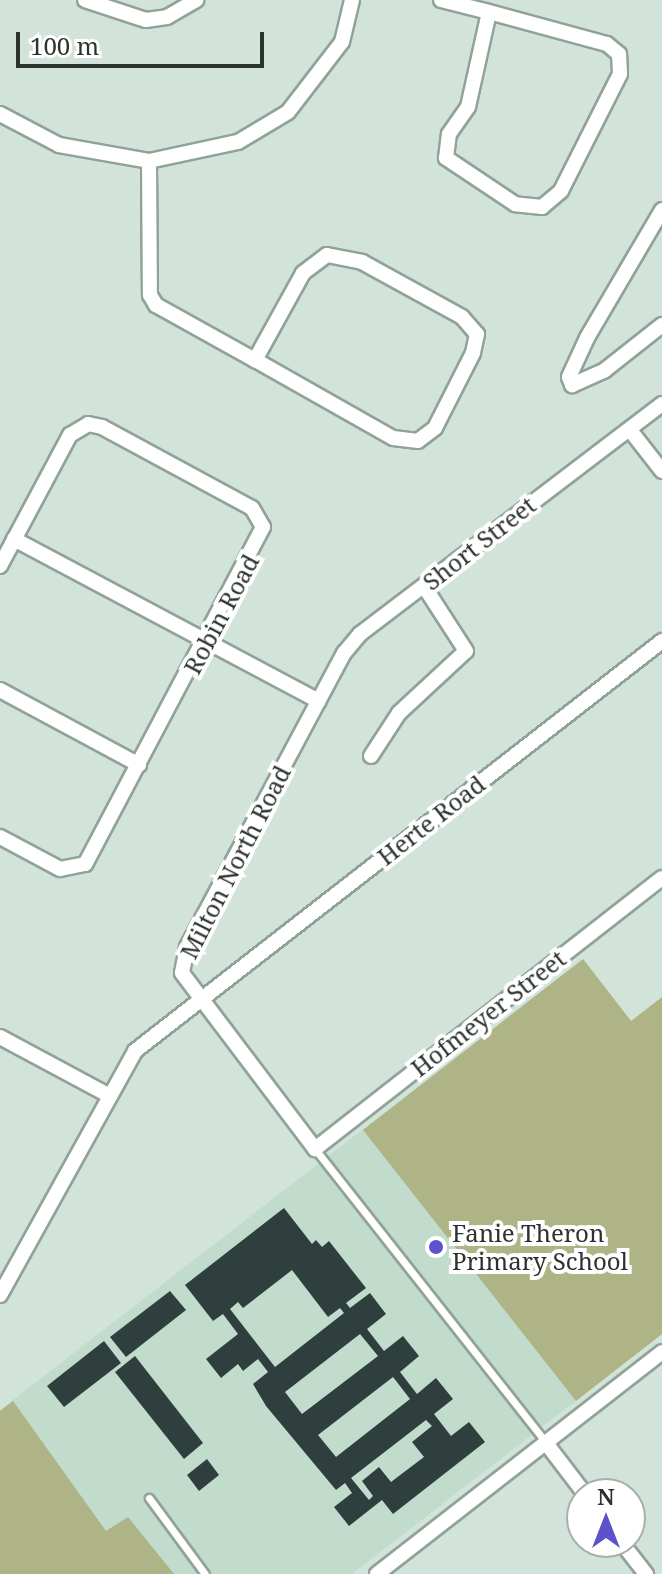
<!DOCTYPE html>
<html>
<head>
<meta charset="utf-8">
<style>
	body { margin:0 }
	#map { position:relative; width:662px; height:1574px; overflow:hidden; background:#d2e3da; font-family:"Noto Serif",serif }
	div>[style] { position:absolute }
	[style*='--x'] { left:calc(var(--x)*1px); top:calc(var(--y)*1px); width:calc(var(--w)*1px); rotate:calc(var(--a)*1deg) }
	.built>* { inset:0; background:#c1dbcd }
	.green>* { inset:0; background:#aeb485 }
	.building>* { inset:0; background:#2e3f3d }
	.roads { filter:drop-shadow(2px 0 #91a299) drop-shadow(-2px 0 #91a299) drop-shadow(0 2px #91a299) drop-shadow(0 -2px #91a299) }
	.lane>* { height:7px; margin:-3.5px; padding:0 3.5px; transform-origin:3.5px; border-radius:3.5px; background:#fff }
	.street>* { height:14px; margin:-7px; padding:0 7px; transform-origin:7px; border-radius:7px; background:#fff }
	.dots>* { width:22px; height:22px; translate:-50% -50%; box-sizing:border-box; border:4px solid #fff; border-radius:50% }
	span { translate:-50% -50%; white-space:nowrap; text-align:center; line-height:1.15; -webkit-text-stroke:8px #fff; paint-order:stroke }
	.street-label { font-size:24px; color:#2c332f }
	.poi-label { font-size:24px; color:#2c332f }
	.left { translate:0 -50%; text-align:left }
	.north { position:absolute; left:566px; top:1478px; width:80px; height:80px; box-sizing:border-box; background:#fff; border:2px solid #abadac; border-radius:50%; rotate:0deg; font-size:22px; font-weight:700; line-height:32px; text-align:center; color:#2c332f }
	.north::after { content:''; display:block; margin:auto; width:28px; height:36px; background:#5e52ca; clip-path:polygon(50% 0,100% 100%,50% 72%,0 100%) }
	.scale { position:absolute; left:16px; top:32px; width:248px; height:36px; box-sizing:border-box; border:4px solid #2c332f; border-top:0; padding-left:10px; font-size:24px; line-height:28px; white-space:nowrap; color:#2c332f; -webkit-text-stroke:6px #fff; paint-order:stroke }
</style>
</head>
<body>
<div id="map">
	<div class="built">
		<i style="clip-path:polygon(583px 959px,662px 1061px,662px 1334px,352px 1574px,0 1574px,0 1410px)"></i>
	</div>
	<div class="green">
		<i style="clip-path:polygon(583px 959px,631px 1021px,662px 997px,662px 1334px,576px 1401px,363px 1130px)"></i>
		<i style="clip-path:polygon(13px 1401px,106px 1531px,128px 1517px,174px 1574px,0 1574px,0 1411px)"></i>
	</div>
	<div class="building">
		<i style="clip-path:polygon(evenodd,284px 1208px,312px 1244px,316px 1240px,322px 1247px,329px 1241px,366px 1288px,346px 1303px,350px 1308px,370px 1293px,386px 1314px,367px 1329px,384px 1351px,403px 1336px,419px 1356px,400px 1372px,417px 1394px,436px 1378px,453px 1399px,434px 1414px,451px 1436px,469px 1422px,485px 1442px,393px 1514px,382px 1500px,349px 1526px,334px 1507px,352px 1493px,345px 1483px,336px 1490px,266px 1406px,253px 1384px,268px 1372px,258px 1359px,243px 1371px,238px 1364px,221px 1378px,206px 1359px,238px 1334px,223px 1314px,213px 1321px,185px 1285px,284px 1208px,292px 1270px,328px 1317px,340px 1308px,344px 1313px,275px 1367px,230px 1309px,238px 1302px,243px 1308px,292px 1270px,284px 1208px,360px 1334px,378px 1356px,302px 1414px,285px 1392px,360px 1334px,284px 1208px,393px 1377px,410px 1399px,336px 1457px,318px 1435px,393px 1377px,284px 1208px,426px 1420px,432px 1426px,412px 1442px,424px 1457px,391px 1482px,379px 1467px,362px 1481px,373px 1496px,369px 1500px,351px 1478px,426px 1420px)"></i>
		<i style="clip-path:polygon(170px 1291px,186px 1310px,126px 1357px,110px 1337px)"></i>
		<i style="clip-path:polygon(104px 1341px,121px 1363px,64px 1407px,47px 1386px)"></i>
		<i style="clip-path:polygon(135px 1356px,203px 1443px,184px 1459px,115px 1372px)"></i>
		<i style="clip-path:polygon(207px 1459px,219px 1475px,199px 1491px,187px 1475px)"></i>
	</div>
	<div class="roads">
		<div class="lane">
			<i style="--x:315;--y:1149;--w:374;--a:51.8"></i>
			<i style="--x:149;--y:1498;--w:94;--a:53.6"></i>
		</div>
		<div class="street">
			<i style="--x:85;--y:0;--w:64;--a:18.2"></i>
			<i style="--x:146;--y:20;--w:21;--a:-8"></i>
			<i style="--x:167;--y:17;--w:34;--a:-30"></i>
			<i style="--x:441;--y:0;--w:49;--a:14"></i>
			<i style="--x:489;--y:12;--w:122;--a:15.2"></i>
			<i style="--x:607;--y:44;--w:16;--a:40"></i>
			<i style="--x:619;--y:54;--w:20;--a:87"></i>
			<i style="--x:620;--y:74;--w:131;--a:116.8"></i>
			<i style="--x:561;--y:191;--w:25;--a:140"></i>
			<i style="--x:542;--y:207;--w:27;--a:-174"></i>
			<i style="--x:515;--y:204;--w:83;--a:-146.3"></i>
			<i style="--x:446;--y:158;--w:24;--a:-83"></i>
			<i style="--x:449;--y:134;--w:33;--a:-55"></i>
			<i style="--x:468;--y:107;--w:97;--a:-77.5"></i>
			<i style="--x:0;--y:114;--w:67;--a:27.7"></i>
			<i style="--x:59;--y:145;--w:91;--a:10.1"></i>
			<i style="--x:149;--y:161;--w:91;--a:-12.1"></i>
			<i style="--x:238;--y:142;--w:58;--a:-31"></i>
			<i style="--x:288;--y:112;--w:88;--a:-52.4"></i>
			<i style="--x:342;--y:42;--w:43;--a:-76.6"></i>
			<i style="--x:149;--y:161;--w:134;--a:89.6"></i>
			<i style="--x:150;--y:295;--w:12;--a:59"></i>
			<i style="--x:156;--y:305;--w:113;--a:29.1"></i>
			<i style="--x:662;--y:210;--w:148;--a:120.4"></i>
			<i style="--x:587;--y:338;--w:43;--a:114.8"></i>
			<i style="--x:569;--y:377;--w:9;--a:69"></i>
			<i style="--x:572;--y:385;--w:36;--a:-24"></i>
			<i style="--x:605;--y:370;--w:73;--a:-38.3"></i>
			<i style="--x:327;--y:255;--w:36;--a:11"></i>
			<i style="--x:362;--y:262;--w:114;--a:28.8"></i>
			<i style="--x:462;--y:317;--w:23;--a:49"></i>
			<i style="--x:477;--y:334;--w:19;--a:102"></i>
			<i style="--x:473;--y:353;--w:84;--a:116.9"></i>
			<i style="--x:435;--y:428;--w:21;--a:143"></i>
			<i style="--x:418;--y:441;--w:25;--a:-173"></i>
			<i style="--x:393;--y:438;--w:159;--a:-150.5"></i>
			<i style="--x:255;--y:360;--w:99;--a:-61.1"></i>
			<i style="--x:303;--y:273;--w:30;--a:-37"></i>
			<i style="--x:662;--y:404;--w:380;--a:142.7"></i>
			<i style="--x:360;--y:634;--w:25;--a:130"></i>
			<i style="--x:344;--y:653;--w:333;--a:118.1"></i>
			<i style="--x:187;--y:947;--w:26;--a:101"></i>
			<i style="--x:182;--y:973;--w:221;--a:52.9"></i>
			<i style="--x:315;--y:1149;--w:440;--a:-38"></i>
			<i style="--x:630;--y:430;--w:52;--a:52"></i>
			<i style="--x:14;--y:539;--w:345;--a:28"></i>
			<i style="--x:0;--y:566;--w:149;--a:-61.9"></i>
			<i style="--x:70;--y:435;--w:21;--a:-31"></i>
			<i style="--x:88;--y:424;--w:14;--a:12"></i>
			<i style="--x:102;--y:427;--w:170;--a:28.4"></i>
			<i style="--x:252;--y:508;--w:22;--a:60"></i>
			<i style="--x:263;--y:527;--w:381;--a:117.8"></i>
			<i style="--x:85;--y:864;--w:25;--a:169"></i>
			<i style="--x:60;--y:869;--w:68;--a:-151.9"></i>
			<i style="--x:0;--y:690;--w:158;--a:28.3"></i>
			<i style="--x:371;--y:756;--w:51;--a:-56.9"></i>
			<i style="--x:399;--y:713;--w:91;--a:-42.8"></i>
			<i style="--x:466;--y:651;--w:77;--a:-122.9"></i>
			<i style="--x:0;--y:1037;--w:123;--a:28.2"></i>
			<i style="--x:0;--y:1295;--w:279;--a:-61"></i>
			<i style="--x:135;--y:1051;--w:668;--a:-37.88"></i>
			<i style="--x:546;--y:1443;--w:64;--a:52.6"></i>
			<i style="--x:621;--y:1542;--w:41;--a:52"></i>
			<i style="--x:377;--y:1574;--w:361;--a:-37.9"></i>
		</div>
	</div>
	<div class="dots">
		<i style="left:436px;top:1247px;background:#5e52ca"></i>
	</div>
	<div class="street-label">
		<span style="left:479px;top:543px;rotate:-38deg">Short Street</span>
		<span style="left:221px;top:614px;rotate:-62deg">Robin Road</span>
		<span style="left:431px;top:820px;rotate:-38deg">Herte Road</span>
		<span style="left:235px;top:862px;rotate:-63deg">Milton North Road</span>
		<span style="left:488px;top:1013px;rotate:-38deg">Hofmeyer Street</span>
	</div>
	<div class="poi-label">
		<span class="left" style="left:452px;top:1247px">Fanie Theron<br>Primary School</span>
	</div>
	<div class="north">N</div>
	<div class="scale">100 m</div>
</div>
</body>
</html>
